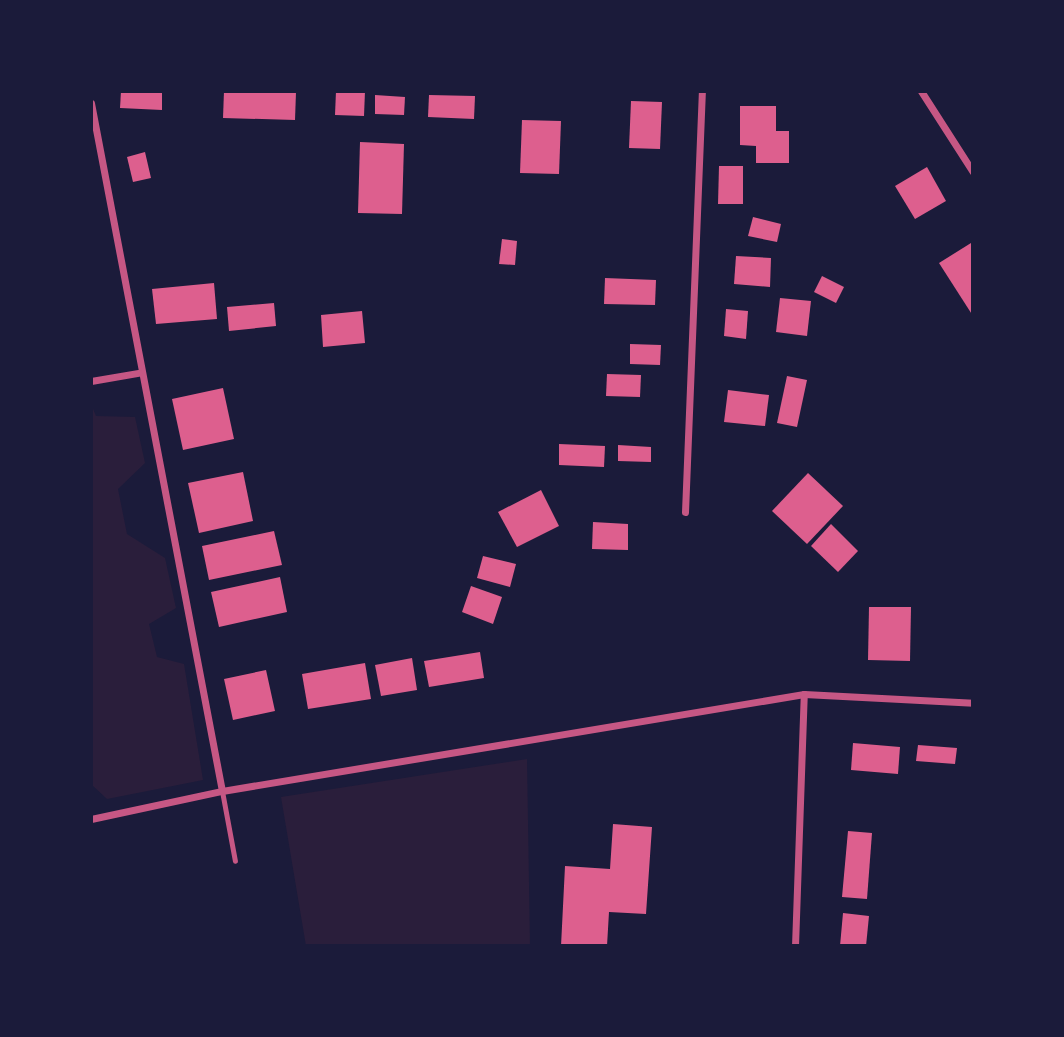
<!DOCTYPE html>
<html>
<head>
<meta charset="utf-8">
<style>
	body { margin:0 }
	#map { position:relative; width:1064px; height:1037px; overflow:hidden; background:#1b1b3a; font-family:"Open Sans",sans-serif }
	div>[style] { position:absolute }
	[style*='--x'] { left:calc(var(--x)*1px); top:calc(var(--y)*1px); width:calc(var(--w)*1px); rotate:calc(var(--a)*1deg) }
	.green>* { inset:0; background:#2a1e3b }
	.building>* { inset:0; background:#dd5f8e }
	.service>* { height:5px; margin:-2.5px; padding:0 2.5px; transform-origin:2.5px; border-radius:2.5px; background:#c65784 }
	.minor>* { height:7px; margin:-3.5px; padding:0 3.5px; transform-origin:3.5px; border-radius:3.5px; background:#c65784 }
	span { translate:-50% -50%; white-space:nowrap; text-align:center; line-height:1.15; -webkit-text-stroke:5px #1b1b3a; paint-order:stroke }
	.frame { position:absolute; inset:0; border:93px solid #1b1b3a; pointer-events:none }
</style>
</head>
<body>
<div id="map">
	<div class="green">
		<i style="clip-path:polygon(91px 404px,96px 416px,135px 417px,145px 463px,118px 489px,127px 534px,165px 558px,176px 608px,149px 624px,157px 657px,184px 664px,203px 780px,107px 799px,91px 784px)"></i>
		<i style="clip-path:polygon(527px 759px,530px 946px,306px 946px,281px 797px)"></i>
	</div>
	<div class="building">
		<i style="clip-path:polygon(121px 91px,162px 91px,162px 110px,120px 108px)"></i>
		<i style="clip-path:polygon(224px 91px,296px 92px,295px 120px,223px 118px)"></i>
		<i style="clip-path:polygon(336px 91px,365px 91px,364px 116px,335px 115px)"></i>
		<i style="clip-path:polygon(375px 95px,405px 97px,404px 115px,375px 114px)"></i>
		<i style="clip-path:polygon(429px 95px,475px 96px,474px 119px,428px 117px)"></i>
		<i style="clip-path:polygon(631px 101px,662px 102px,660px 149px,629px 148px)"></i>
		<i style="clip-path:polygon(740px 106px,776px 106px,776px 131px,789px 131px,789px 163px,756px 163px,756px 146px,740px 145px)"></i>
		<i style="clip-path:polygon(522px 120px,561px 121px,559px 174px,520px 173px)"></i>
		<i style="clip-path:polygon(360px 142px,404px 144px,402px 214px,358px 213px)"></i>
		<i style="clip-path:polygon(145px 152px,151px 178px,133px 182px,127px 157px)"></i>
		<i style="clip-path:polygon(719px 166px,743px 166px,743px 204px,718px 204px)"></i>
		<i style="clip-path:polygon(927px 167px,946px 201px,915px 219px,895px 186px)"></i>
		<i style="clip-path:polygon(753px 217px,781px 224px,777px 242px,748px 236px)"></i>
		<i style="clip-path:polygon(502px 239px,517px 241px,515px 265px,499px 264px)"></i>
		<i style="clip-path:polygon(971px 243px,973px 245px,973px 316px,939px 263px)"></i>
		<i style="clip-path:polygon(736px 256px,771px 258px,770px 287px,734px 284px)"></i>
		<i style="clip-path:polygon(822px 276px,844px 287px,836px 303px,814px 292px)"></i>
		<i style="clip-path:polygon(605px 278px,656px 280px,655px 305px,604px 304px)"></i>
		<i style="clip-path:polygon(214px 283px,217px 319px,156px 324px,152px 289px)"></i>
		<i style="clip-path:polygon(780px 298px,811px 301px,807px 336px,776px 332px)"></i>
		<i style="clip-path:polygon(274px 303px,276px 326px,229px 331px,227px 307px)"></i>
		<i style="clip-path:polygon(726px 309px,748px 311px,746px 339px,724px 336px)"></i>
		<i style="clip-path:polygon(362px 311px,365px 343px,323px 347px,321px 315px)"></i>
		<i style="clip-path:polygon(630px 344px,661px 345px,660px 365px,630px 364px)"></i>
		<i style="clip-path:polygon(607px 374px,641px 375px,640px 397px,606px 396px)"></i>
		<i style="clip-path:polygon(787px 376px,807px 380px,797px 427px,777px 423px)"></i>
		<i style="clip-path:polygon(223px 388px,234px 439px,183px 450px,172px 399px)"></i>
		<i style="clip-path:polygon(728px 390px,769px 395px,765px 426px,724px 422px)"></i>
		<i style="clip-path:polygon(559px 444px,605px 446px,604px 467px,559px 465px)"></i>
		<i style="clip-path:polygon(618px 445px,651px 447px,651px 462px,618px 461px)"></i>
		<i style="clip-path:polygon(243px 472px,253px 521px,199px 533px,188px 483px)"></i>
		<i style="clip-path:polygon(808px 473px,843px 506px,807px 544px,772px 511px)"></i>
		<i style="clip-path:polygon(541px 490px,559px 526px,517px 547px,498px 512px)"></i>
		<i style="clip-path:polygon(593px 522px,628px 524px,628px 550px,592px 549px)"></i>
		<i style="clip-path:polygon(831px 524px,858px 551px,838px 572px,811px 546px)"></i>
		<i style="clip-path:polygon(274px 531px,282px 565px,209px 580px,202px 546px)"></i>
		<i style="clip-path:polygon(483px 556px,516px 564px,510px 587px,477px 578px)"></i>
		<i style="clip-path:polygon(280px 577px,287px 612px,219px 627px,211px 592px)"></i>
		<i style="clip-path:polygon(471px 586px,502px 597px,493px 624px,462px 612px)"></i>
		<i style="clip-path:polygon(869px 607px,911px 607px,910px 661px,868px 660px)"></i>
		<i style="clip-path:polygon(480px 652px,484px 678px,429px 687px,424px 661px)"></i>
		<i style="clip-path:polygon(412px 658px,417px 690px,381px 696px,375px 665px)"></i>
		<i style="clip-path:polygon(365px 663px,371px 699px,308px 709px,302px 674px)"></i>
		<i style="clip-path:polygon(266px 670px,275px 711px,233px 720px,224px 679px)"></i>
		<i style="clip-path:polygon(853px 743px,900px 747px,898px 774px,851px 770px)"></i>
		<i style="clip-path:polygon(918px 745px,957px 748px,955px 764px,916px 761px)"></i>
		<i style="clip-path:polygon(613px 824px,652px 827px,646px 914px,609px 912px,607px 946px,561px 946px,565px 866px,610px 869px)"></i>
		<i style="clip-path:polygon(848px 831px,872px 833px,867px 899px,842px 897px)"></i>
		<i style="clip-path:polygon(843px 913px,869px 916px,866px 946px,840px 946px)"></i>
	</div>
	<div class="service">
		<i style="--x:222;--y:791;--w:71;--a:79.5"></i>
	</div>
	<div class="minor">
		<i style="--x:921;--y:91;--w:96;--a:57.3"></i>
		<i style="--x:91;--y:103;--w:700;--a:79.22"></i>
		<i style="--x:91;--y:381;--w:48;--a:-9.7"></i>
		<i style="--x:685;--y:512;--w:421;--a:-87.7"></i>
		<i style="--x:91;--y:819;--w:134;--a:-12.1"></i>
		<i style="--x:222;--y:791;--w:590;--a:-9.46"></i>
		<i style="--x:804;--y:694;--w:169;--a:3"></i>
		<i style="--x:795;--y:946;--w:252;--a:-88"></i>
	</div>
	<div class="frame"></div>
</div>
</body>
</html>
